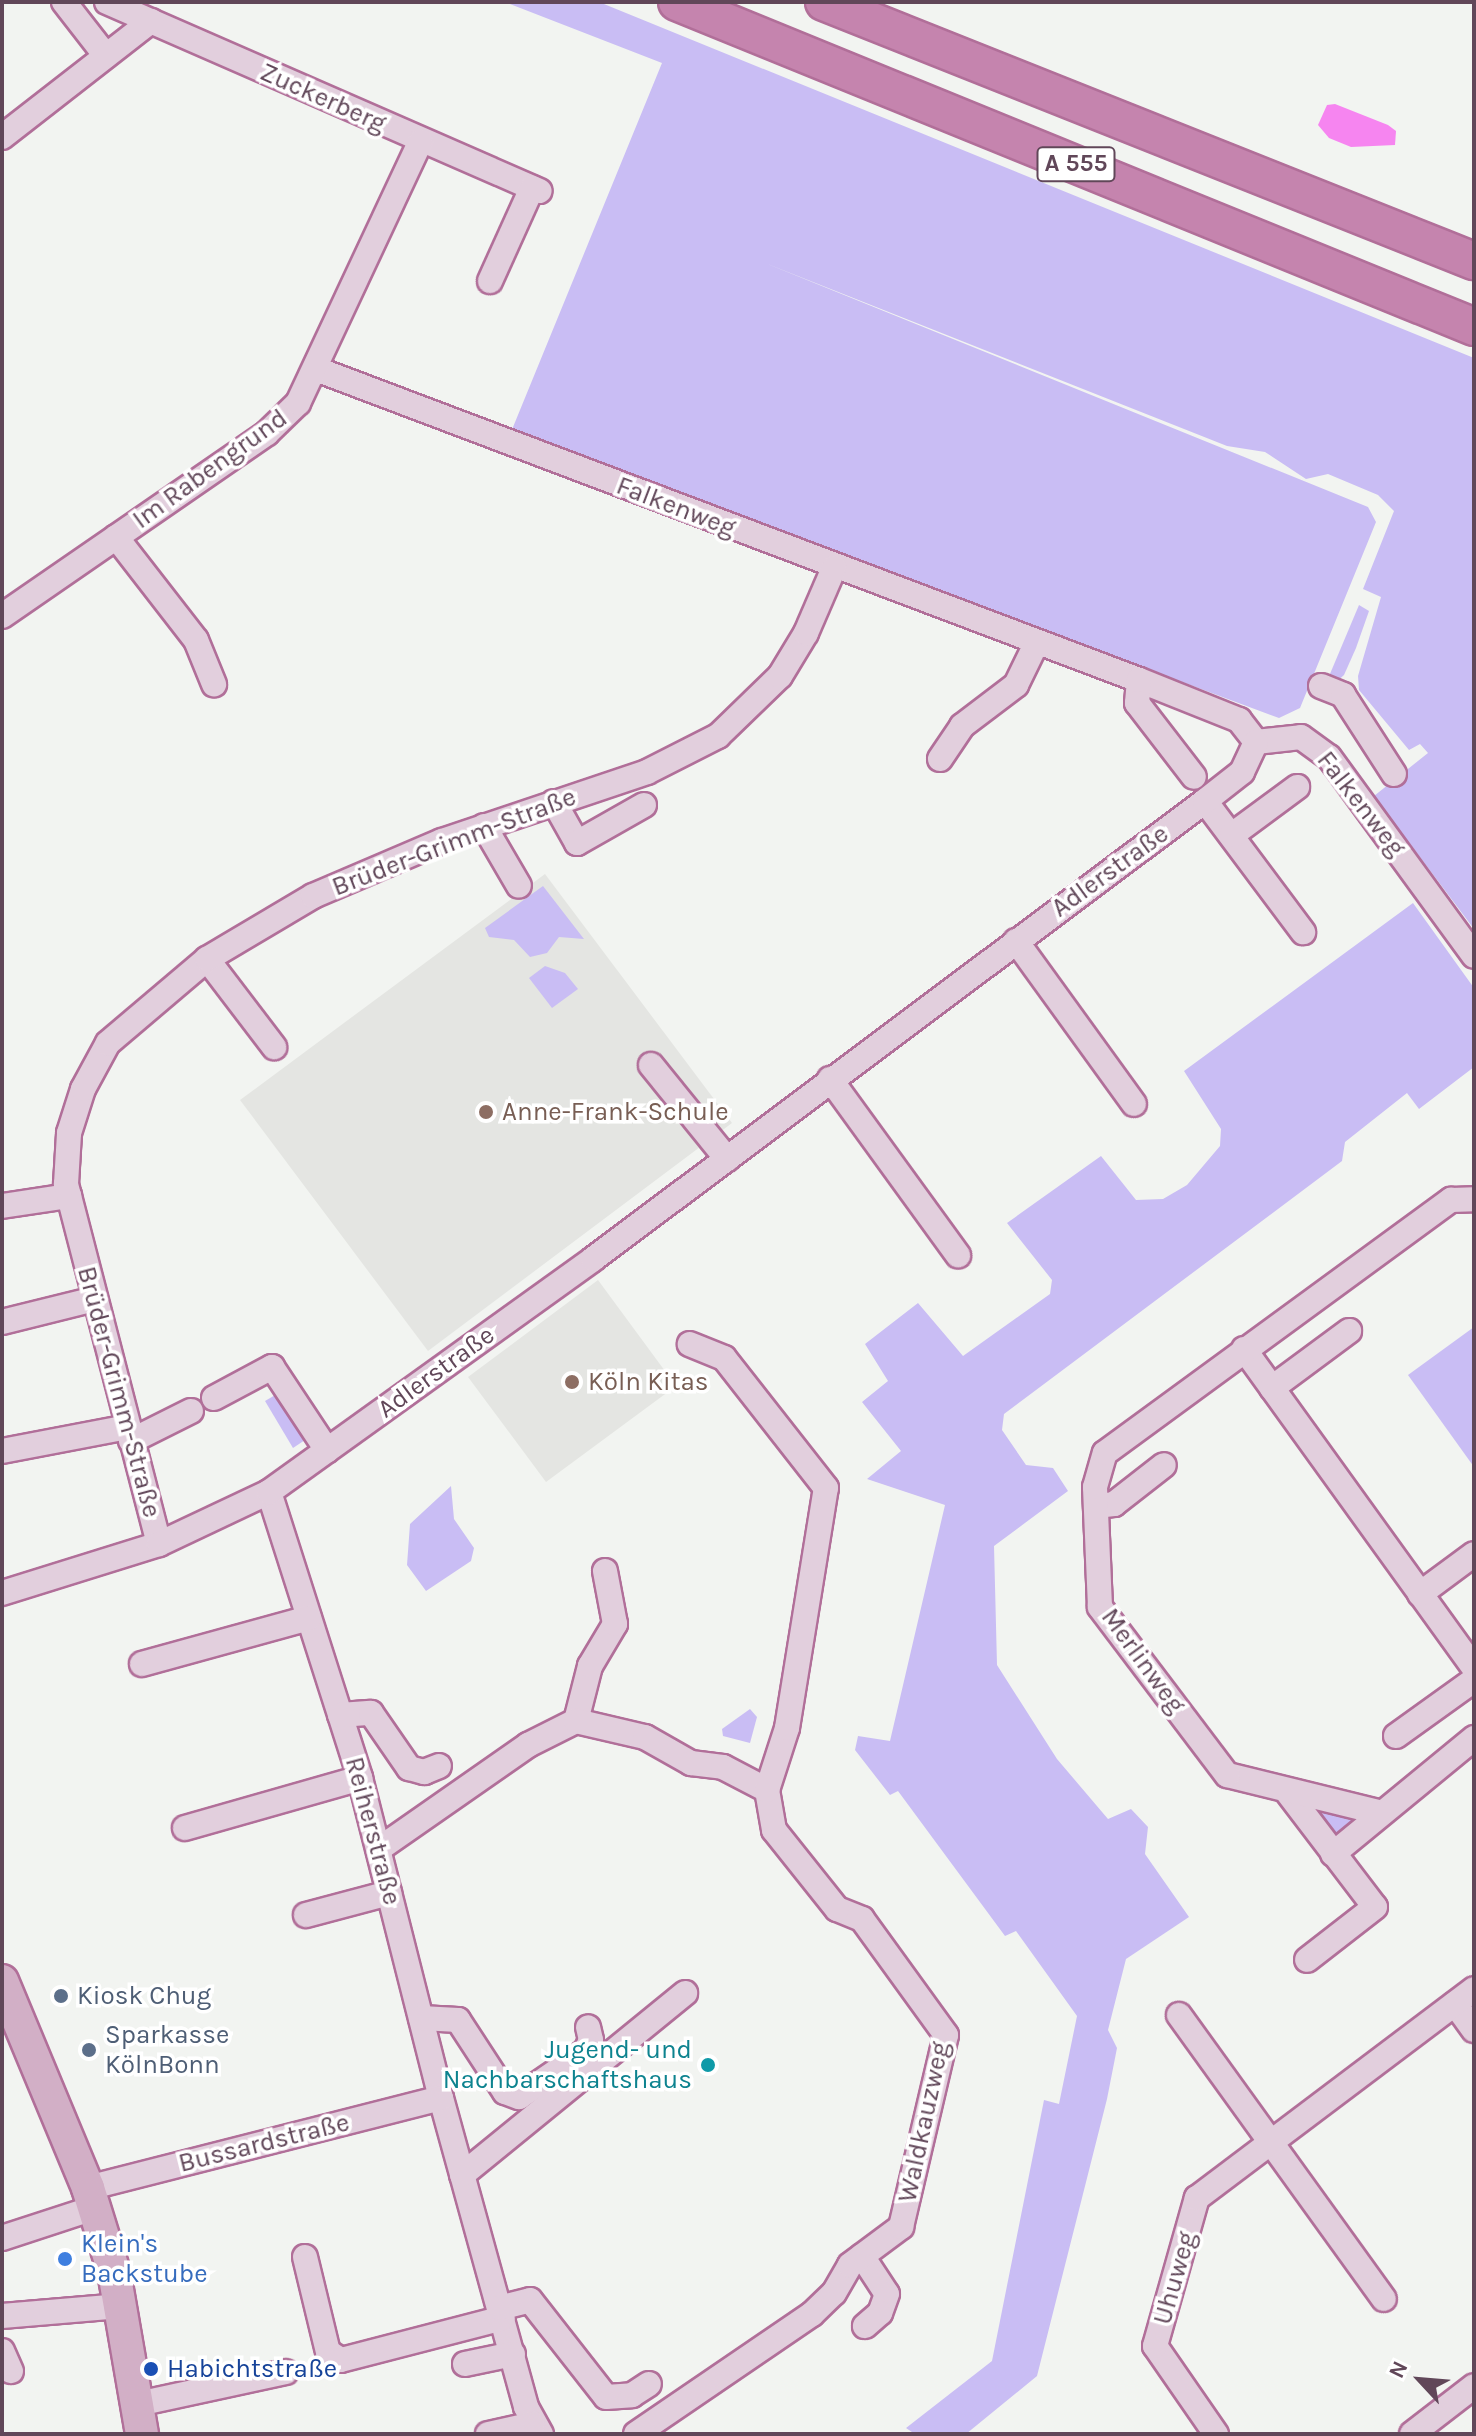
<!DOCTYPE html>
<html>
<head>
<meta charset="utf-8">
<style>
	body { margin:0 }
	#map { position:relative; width:1476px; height:2436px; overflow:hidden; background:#f2f4f1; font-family:Karla,sans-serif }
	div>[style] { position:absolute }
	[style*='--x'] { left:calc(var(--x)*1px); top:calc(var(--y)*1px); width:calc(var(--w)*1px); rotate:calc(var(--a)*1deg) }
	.education>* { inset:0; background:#e4e5e2 }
	.green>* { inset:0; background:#c9bdf4 }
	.water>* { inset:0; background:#f685f0 }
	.roads { filter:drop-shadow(2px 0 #b16f99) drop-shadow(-2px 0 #b16f99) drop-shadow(0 2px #b16f99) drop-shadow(0 -2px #b16f99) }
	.minor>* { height:24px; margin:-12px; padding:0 12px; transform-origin:12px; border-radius:12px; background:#e2cfdd }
	.major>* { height:32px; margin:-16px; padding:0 16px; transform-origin:16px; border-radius:16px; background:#d2afc6 }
	.highway>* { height:36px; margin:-18px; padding:0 18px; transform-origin:18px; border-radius:18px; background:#c584ae }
	.dots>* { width:22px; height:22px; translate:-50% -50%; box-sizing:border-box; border:4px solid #fff; border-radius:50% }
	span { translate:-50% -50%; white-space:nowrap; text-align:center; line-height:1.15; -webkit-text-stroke:7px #fff; paint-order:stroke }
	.shield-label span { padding:2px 6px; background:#fff; border:2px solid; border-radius:6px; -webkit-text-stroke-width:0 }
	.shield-label { font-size:24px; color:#614759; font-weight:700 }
	.street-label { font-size:26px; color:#614759 }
	.education-label { font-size:26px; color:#785e54 }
	.left { translate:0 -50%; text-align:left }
	.service-label { font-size:26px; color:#4e5e75 }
	.culture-label { font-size:26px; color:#0d838f }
	.right { translate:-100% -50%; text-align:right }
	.shop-label { font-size:26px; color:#366cbe }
	.transit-label { font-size:26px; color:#164399 }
	.frame { position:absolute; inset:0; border:4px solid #614759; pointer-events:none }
	.north { position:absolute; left:1380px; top:2340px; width:80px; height:80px; -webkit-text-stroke:6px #fff; paint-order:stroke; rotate:296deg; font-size:22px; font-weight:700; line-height:32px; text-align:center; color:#614759 }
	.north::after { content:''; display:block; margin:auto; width:28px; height:36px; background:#614759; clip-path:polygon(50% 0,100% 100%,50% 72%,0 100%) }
</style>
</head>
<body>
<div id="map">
	<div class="education">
		<i style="clip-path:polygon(545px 874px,732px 1123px,428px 1351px,240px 1100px)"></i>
		<i style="clip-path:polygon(598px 1280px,676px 1386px,546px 1482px,468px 1377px)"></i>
	</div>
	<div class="green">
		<i style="clip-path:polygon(505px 2px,599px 2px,1474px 358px,1474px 929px,1374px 796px,1428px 753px,1420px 744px,1409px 750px,1359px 690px,1358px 676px,1381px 597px,1363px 589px,1394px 511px,1378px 495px,1328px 474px,1306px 479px,1265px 452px,1227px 446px,765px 263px,1368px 507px,1376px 522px,1300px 708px,1279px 718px,511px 432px,662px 63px)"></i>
		<i style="clip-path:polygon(1359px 605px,1369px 611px,1356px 648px,1344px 675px,1335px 683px,1327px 681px)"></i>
		<i style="clip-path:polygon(543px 886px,584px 939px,559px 937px,547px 953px,530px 957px,514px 940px,489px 937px,485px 928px)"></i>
		<i style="clip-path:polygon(1413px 903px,1474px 988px,1474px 1067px,1419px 1109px,1407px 1093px,1345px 1142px,1342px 1161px,1004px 1414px,1002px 1430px,1026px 1465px,1053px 1468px,1068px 1491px,994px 1546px,997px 1665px,1057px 1759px,1108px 1819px,1131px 1809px,1148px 1827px,1145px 1854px,1189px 1917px,1126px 1959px,1108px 2030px,1117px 2048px,1107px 2099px,1037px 2376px,966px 2434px,915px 2434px,906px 2428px,992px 2361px,1044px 2100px,1059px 2104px,1077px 2016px,1016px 1931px,1005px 1936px,898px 1791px,890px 1795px,855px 1750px,858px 1736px,890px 1741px,945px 1505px,867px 1479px,901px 1451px,862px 1402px,888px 1381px,865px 1344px,918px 1303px,963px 1356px,1050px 1294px,1052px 1280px,1007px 1223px,1101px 1156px,1136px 1200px,1163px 1199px,1187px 1185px,1220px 1146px,1221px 1129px,1184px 1071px)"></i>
		<i style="clip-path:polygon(545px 966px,565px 973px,578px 989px,552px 1008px,529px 978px)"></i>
		<i style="clip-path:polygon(1474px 1327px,1474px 1467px,1408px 1375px)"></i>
		<i style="clip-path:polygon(282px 1391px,308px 1438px,293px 1448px,265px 1401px)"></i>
		<i style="clip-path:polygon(451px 1486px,454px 1519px,474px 1548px,471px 1561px,426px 1591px,407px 1565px,410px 1524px)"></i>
		<i style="clip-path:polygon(750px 1709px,757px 1717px,750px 1743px,723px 1736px,722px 1729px)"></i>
		<i style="clip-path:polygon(1317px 1808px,1355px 1818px,1355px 1822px,1335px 1836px)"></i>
	</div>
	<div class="water">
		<i style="clip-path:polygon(1335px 104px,1388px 125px,1396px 131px,1395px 145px,1351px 147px,1329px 138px,1318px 125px,1327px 105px)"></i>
	</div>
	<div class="roads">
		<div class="minor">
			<i style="--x:64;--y:2;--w:68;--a:52.1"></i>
			<i style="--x:107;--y:2;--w:472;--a:23.6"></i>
			<i style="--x:2;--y:137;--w:189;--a:-37.9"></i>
			<i style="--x:490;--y:281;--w:102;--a:-65.7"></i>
			<i style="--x:316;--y:369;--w:880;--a:20.7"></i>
			<i style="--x:1139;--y:680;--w:108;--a:21.8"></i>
			<i style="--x:1239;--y:720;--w:28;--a:52"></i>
			<i style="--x:116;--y:537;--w:130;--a:52.2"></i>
			<i style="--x:196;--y:640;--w:48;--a:67.8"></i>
			<i style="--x:2;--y:616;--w:322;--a:-34.6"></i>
			<i style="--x:267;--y:433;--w:43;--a:-44.1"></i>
			<i style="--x:298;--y:403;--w:289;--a:-64.9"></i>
			<i style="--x:1139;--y:680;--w:23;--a:95"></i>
			<i style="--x:1137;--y:703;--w:93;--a:52.4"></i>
			<i style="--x:1321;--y:686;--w:24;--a:22"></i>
			<i style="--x:1343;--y:695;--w:94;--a:57.2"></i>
			<i style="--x:1256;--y:742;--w:45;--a:-6.3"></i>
			<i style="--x:1301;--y:737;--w:34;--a:36"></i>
			<i style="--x:1329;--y:757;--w:246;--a:53.9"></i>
			<i style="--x:940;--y:759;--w:40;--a:-56"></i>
			<i style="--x:962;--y:726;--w:68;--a:-37.2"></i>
			<i style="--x:1016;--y:685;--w:48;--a:-64"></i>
			<i style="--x:1205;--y:801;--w:164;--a:53.2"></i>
			<i style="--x:554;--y:802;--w:47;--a:60.7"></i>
			<i style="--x:577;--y:843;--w:77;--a:-29.6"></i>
			<i style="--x:484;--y:826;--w:69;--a:59.7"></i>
			<i style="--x:1232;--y:835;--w:81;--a:-36.4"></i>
			<i style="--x:1016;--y:941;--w:201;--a:54.1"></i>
			<i style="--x:207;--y:959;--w:111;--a:52.7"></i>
			<i style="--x:651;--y:1065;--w:121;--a:51"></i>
			<i style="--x:830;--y:1079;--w:218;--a:54"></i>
			<i style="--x:2;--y:1206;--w:68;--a:-8.5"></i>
			<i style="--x:2;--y:1322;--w:96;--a:-13.9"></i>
			<i style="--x:1244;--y:1349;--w:393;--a:54.2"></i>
			<i style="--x:1272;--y:1388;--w:96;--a:-36.5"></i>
			<i style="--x:214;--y:1398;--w:66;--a:-28.1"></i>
			<i style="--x:272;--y:1367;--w:100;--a:56.5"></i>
			<i style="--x:131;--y:1441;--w:67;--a:-26.6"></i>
			<i style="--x:2;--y:1451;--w:128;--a:-10.8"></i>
			<i style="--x:269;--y:1492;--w:300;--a:72.3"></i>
			<i style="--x:360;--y:1778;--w:330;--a:75.8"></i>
			<i style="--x:441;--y:2098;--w:320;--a:74.6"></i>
			<i style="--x:526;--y:2407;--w:31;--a:61"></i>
			<i style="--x:1096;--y:1506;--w:18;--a:-6"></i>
			<i style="--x:1114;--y:1504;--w:63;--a:-38"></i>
			<i style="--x:159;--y:1544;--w:372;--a:-104.5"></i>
			<i style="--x:66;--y:1184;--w:51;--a:-86.6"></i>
			<i style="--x:69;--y:1133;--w:46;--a:-72.3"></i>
			<i style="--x:83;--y:1089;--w:52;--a:-61.5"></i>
			<i style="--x:108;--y:1043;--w:130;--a:-40.3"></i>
			<i style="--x:207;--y:959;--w:123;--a:-30.7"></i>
			<i style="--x:313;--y:896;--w:140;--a:-23.1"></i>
			<i style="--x:442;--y:841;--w:216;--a:-18.6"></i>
			<i style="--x:647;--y:772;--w:80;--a:-26.9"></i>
			<i style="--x:718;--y:736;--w:86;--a:-44.1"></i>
			<i style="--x:780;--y:676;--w:50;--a:-58.8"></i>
			<i style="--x:806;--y:633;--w:71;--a:-66.7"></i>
			<i style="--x:2;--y:1593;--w:164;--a:-17.3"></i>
			<i style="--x:159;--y:1544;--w:122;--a:-25.3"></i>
			<i style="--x:269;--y:1492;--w:399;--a:-35.7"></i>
			<i style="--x:593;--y:1259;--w:764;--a:-36.81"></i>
			<i style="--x:1205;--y:801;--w:47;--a:-38.1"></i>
			<i style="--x:1242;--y:772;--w:33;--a:-65"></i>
			<i style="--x:1420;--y:1594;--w:67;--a:-36.5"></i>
			<i style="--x:142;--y:1664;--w:173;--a:-15.4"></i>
			<i style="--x:340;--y:1715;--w:31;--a:-4"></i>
			<i style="--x:371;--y:1713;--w:67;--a:55.4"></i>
			<i style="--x:409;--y:1768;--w:16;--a:15"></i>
			<i style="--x:424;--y:1772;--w:16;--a:-22"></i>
			<i style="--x:576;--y:1721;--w:57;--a:-75.7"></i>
			<i style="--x:590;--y:1666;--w:49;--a:-59.2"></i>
			<i style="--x:615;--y:1624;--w:54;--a:-100.7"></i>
			<i style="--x:1396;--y:1736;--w:96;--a:-35.7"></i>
			<i style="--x:1288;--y:1793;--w:143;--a:52.7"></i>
			<i style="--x:1375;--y:1907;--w:86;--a:142.1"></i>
			<i style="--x:1378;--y:1812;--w:155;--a:-166.2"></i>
			<i style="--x:1227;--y:1775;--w:211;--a:-127.1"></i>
			<i style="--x:1100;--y:1607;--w:120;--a:-92.4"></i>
			<i style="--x:1095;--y:1487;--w:35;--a:-74"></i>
			<i style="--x:1105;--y:1453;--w:429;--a:-36.2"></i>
			<i style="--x:1451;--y:1200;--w:23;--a:-2"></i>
			<i style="--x:185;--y:1828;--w:182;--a:-15.9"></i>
			<i style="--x:379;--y:1849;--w:182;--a:-34.9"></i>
			<i style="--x:528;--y:1745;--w:54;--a:-26.6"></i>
			<i style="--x:576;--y:1721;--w:71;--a:13.1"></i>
			<i style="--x:645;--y:1737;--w:53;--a:29.5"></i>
			<i style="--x:691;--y:1763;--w:32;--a:7"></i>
			<i style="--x:723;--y:1767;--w:50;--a:27.6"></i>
			<i style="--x:1333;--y:1854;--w:183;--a:-39.4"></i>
			<i style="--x:306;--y:1915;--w:86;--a:-14.8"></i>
			<i style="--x:1455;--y:2004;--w:32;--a:54"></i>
			<i style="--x:1179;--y:2015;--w:350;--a:54.2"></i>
			<i style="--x:421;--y:2018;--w:37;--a:3"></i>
			<i style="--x:458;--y:2020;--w:86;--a:56.9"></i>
			<i style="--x:505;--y:2092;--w:15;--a:20"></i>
			<i style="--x:519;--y:2097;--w:81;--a:-34.5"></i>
			<i style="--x:586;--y:2051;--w:12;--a:-66"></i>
			<i style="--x:591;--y:2040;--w:13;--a:-103"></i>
			<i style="--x:462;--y:2175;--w:288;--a:-39.2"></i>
			<i style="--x:88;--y:2188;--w:364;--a:-14.3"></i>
			<i style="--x:2;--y:2238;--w:97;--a:-18.1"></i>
			<i style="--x:862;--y:2256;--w:45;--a:56.7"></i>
			<i style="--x:887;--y:2294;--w:20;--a:110"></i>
			<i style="--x:880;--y:2313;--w:20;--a:139"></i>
			<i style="--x:305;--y:2257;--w:98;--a:76.4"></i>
			<i style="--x:328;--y:2352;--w:15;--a:32"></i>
			<i style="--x:341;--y:2360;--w:167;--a:-14.5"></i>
			<i style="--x:499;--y:2308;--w:32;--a:-14"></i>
			<i style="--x:530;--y:2300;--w:123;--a:51.9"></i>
			<i style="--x:606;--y:2397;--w:26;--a:-4"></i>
			<i style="--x:632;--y:2395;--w:20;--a:-33"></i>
			<i style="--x:2;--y:2316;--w:119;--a:-4.8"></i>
			<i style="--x:2;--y:2351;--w:22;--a:66"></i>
			<i style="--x:465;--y:2364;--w:49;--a:-11.8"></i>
			<i style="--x:138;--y:2404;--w:151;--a:-12.2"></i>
			<i style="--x:488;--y:2434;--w:46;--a:-12.5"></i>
			<i style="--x:636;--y:2434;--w:213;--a:-34.3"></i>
			<i style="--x:812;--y:2314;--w:30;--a:-44"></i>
			<i style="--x:834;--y:2293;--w:32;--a:-60"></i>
			<i style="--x:850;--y:2265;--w:64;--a:-36.7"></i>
			<i style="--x:901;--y:2227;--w:197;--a:-76.8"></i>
			<i style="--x:946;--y:2035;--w:143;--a:-125.9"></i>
			<i style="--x:862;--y:1919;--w:27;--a:-158"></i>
			<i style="--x:837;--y:1909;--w:101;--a:-128.6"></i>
			<i style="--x:774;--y:1830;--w:41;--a:-99.9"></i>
			<i style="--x:767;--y:1790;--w:65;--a:-72.1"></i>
			<i style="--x:787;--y:1728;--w:243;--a:-80.8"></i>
			<i style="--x:826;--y:1488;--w:165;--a:-128.1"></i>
			<i style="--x:724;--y:1358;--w:37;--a:-158"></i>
			<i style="--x:1216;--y:2434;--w:107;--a:-124.7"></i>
			<i style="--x:1155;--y:2346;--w:154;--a:-74.2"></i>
			<i style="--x:1197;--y:2198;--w:347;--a:-37"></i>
			<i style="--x:1412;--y:2434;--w:78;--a:-37.7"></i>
		</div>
		<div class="major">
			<i style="--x:2;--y:1981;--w:224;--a:67.4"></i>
			<i style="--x:88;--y:2188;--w:88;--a:72.8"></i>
			<i style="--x:114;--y:2272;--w:164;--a:80.2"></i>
		</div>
		<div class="highway">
			<i style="--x:677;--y:2;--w:861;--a:22.18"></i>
			<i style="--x:824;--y:2;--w:700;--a:21.73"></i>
		</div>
	</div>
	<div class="dots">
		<i style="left:486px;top:1112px;background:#8d6e63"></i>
		<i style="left:572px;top:1382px;background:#8d6e63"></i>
		<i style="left:61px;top:1996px;background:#5c6f8a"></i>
		<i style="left:89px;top:2050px;background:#5c6f8a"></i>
		<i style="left:708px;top:2065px;background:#0f9aa8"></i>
		<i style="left:65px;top:2259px;background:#3f7fe0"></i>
		<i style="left:151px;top:2369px;background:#1a4fb4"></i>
	</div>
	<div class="shield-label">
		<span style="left:1076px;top:164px">A 555</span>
	</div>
	<div class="street-label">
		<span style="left:323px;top:98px;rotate:24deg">Zuckerberg</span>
		<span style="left:210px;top:469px;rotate:-36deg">Im Rabengrund</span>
		<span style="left:676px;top:507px;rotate:21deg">Falkenweg</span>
		<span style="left:1361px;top:804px;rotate:52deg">Falkenweg</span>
		<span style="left:454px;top:842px;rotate:-21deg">Brüder-Grimm-Straße</span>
		<span style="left:1110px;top:871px;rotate:-36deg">Adlerstraße</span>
		<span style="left:436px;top:1372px;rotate:-36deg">Adlerstraße</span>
		<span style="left:119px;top:1392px;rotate:75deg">Brüder-Grimm-Straße</span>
		<span style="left:1143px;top:1661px;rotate:54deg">Merlinweg</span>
		<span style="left:373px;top:1831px;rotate:75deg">Reiherstraße</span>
		<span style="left:924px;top:2122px;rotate:-78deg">Waldkauzweg</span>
		<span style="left:264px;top:2143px;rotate:-14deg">Bussardstraße</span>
		<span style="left:1175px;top:2278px;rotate:-74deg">Uhuweg</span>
	</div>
	<div class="education-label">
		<span class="left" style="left:502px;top:1112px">Anne-Frank-Schule</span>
		<span class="left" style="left:588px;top:1382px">Köln Kitas</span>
	</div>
	<div class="service-label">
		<span class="left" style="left:77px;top:1996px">Kiosk Chug</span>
		<span class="left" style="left:105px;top:2050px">Sparkasse<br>KölnBonn</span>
	</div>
	<div class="culture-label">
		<span class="right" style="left:692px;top:2065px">Jugend- und<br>Nachbarschaftshaus</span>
	</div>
	<div class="shop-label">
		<span class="left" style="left:81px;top:2259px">Klein's<br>Backstube</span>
	</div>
	<div class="transit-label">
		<span class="left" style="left:167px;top:2369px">Habichtstraße</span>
	</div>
	<div class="frame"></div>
	<div class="north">N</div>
</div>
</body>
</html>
